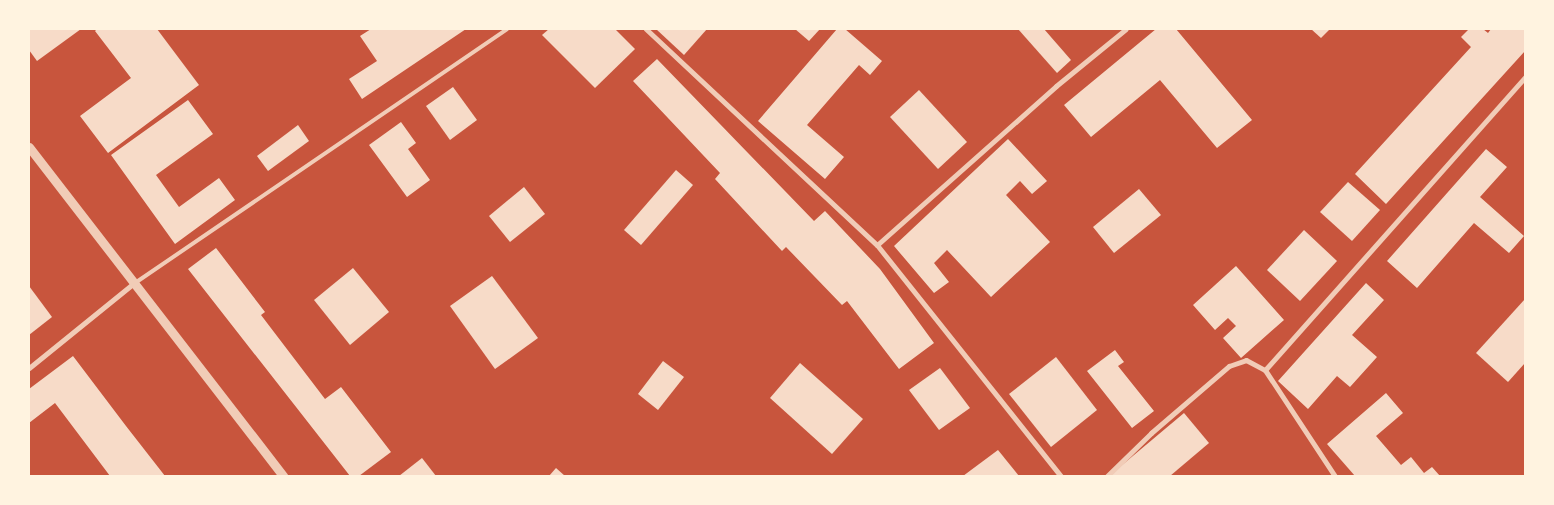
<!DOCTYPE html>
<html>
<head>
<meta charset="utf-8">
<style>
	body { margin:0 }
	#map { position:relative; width:1554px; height:505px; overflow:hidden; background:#c8553d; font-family:"DM Sans",sans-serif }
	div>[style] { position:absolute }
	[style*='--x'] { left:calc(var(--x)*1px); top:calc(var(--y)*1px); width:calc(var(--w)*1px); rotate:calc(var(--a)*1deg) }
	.building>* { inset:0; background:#f7dbc8 }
	.service>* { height:4px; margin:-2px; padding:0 2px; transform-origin:2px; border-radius:2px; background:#f1ccb7 }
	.minor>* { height:5px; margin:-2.5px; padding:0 2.5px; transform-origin:2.5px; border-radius:2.5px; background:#f1ccb7 }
	.tertiary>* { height:9px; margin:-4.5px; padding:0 4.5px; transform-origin:4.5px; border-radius:4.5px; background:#f1ccb7 }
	span { translate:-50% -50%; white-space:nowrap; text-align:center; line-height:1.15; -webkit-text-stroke:4px #fff3e0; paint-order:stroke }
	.frame { position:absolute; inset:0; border:30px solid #fff3e0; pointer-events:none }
</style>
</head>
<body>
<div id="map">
	<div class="building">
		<i style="clip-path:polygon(29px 29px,81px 29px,37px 61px,29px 50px)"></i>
		<i style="clip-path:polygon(97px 29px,157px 29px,199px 85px,108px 153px,80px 116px,131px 78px,95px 31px)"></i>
		<i style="clip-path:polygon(371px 29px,466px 29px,362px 99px,349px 79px,377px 61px,360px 36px)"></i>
		<i style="clip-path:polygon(549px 29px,615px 29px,635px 49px,595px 88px,542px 35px)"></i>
		<i style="clip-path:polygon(656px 29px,707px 29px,684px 55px)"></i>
		<i style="clip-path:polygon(795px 29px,820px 29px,809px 41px)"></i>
		<i style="clip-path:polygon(837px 29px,845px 29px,882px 61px,870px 75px,859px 65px,807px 125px,844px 157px,825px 179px,758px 121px)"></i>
		<i style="clip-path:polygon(1018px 29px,1044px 29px,1071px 60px,1057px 73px)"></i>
		<i style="clip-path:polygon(1156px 29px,1176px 29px,1252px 120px,1217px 148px,1160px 80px,1091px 137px,1064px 105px)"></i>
		<i style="clip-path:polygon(1311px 29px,1330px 29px,1321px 38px)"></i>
		<i style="clip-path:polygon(1469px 29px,1483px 29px,1488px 33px,1491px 29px,1525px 29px,1525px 51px,1386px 204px,1355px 174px,1471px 47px,1461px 37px)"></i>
		<i style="clip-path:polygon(657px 59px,814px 221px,825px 211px,880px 269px,934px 343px,899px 369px,847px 301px,842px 305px,786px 247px,782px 251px,715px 179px,720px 173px,633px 81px)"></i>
		<i style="clip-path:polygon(453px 87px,477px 120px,450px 140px,426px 106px)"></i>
		<i style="clip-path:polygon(919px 90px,967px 142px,938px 169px,890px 117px)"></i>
		<i style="clip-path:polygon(188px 100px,213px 134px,156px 175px,179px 207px,219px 178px,235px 200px,175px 244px,111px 155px)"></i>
		<i style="clip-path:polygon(401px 122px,416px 143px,408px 149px,430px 180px,407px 197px,369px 145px)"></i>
		<i style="clip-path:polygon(298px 125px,309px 141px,268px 171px,257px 156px)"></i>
		<i style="clip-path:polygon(1008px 139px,1047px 181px,1032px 194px,1020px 181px,1006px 195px,1050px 242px,991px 297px,947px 250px,934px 263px,949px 282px,934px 293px,894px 246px)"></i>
		<i style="clip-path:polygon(1486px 149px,1507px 167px,1480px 197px,1524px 236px,1509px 253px,1474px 223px,1417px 288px,1387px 261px)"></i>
		<i style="clip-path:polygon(676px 170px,693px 185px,641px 245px,624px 230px)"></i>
		<i style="clip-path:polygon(1348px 182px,1380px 210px,1352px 241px,1320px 212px)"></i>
		<i style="clip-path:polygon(524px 187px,545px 214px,510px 242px,489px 216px)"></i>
		<i style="clip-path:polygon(1139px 189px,1161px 215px,1114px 253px,1093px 227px)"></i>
		<i style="clip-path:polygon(1304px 230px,1337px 261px,1300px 301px,1267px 270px)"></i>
		<i style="clip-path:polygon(216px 248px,265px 312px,261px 315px,325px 399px,341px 387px,391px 452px,359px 476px,350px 476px,188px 269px)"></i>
		<i style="clip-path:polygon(1236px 266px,1284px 320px,1241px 358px,1223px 338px,1236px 326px,1228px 318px,1215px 330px,1193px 305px)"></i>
		<i style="clip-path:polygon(353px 268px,389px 312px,350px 345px,314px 300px)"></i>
		<i style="clip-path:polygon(492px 276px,538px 338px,495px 369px,450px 306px)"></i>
		<i style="clip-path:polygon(1366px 283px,1384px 300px,1352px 335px,1377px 357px,1350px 387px,1337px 376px,1308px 409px,1278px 381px)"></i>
		<i style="clip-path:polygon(29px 286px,52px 317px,29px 335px)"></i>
		<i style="clip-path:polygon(1525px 299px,1525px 363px,1508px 382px,1476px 353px)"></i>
		<i style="clip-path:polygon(1115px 350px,1124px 362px,1118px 366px,1154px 411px,1132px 428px,1087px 371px)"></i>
		<i style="clip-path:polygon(73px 356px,126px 426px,165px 476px,110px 476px,55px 403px,29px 423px,29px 389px)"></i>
		<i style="clip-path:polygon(1056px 357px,1097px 410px,1051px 447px,1009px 394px)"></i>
		<i style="clip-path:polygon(663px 361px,684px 377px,658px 410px,638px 394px)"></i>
		<i style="clip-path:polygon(800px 363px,863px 419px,832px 454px,770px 398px)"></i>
		<i style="clip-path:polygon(940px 368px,970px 408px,939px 430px,909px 390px)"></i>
		<i style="clip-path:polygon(1386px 393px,1403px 413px,1376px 436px,1401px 465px,1411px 457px,1424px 473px,1432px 467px,1440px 476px,1355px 476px,1327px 444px)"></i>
		<i style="clip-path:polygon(1184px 413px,1209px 443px,1170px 476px,1109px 476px)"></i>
		<i style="clip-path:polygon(998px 450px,1019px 476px,963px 476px)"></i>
		<i style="clip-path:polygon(422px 458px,436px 476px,399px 476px)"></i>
		<i style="clip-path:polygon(556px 468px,565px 476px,549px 476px)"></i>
	</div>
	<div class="service">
		<i style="--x:135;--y:283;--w:450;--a:-34.3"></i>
	</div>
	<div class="minor">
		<i style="--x:646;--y:29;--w:316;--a:43.1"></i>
		<i style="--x:877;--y:245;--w:295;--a:51.5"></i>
		<i style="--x:877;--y:245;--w:239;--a:-41.6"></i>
		<i style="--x:1056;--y:86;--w:90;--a:-39.2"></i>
		<i style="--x:29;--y:368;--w:135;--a:-39"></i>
		<i style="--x:1265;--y:370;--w:127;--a:56.6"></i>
		<i style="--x:1107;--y:476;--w:62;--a:-44.3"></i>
		<i style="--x:1151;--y:433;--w:103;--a:-40.7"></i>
		<i style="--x:1229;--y:366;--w:18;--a:-19"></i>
		<i style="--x:1246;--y:360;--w:21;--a:28"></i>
		<i style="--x:1265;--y:370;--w:392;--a:-48.4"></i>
	</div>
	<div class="tertiary">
		<i style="--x:29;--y:147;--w:416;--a:52.3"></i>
	</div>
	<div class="frame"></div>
</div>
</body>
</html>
